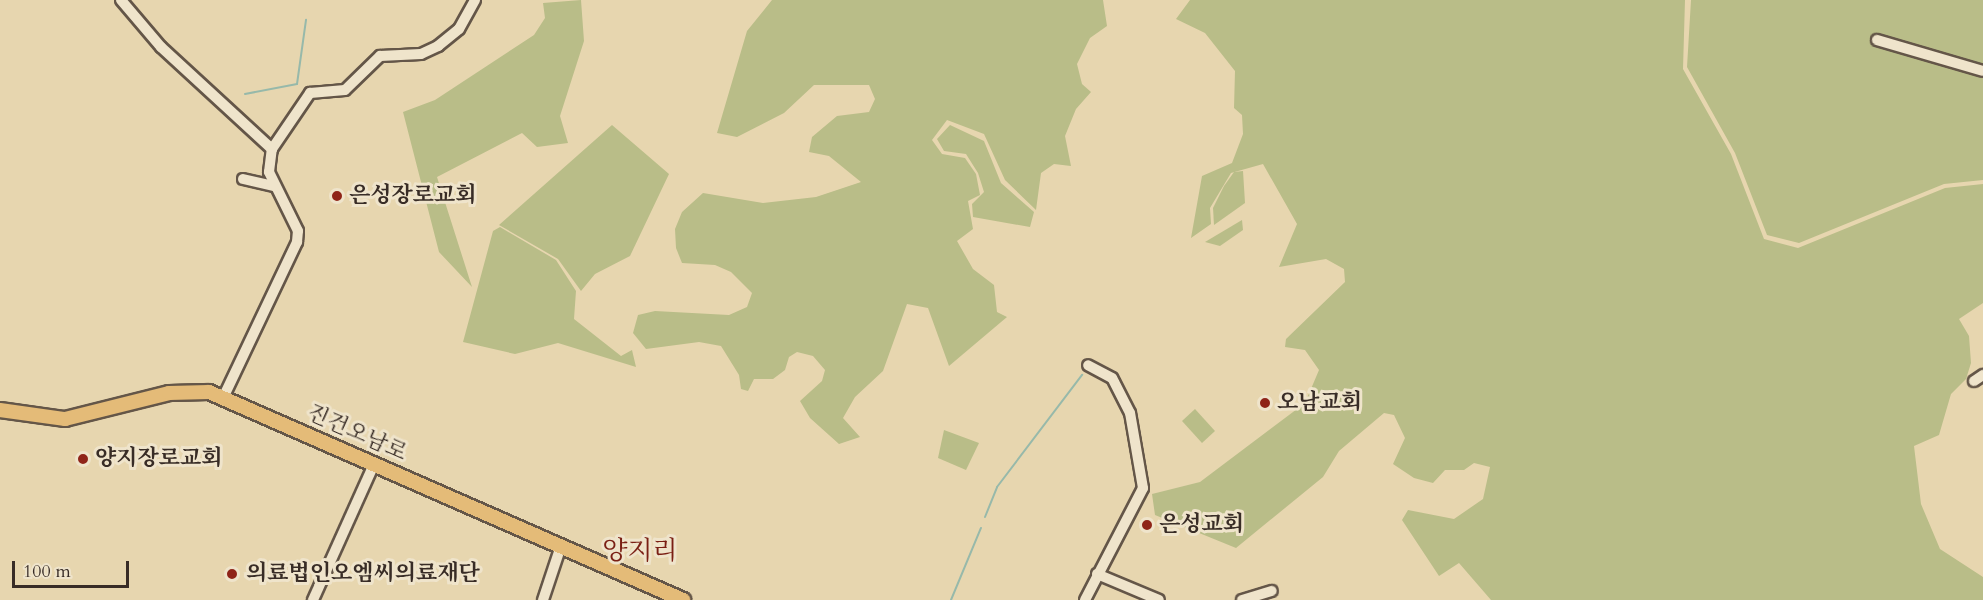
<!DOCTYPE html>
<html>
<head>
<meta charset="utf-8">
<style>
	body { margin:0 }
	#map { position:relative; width:1983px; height:600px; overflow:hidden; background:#e7d6af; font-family:Cardo,"Noto Serif KR",serif }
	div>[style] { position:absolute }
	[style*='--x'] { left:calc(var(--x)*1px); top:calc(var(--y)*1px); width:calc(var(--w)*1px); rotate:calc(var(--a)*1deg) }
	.green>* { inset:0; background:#b9bd88 }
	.stream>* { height:2px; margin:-1px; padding:0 1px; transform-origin:1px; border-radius:1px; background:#97b9aa }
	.roads { filter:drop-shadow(2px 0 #645648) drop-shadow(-2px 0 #645648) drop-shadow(0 2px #645648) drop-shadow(0 -2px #645648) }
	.minor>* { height:10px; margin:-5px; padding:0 5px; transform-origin:5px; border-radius:5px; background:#efe4cb }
	.major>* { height:14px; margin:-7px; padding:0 7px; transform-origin:7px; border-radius:7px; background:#e4bb78 }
	.dots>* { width:16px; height:16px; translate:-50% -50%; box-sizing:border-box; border:3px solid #efe4cb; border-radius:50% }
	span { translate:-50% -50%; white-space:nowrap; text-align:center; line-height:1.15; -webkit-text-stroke:6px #efe4cb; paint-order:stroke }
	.poi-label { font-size:22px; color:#382c26; font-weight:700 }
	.left { translate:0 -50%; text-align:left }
	.street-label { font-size:22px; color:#382c26 }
	.quarter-label { font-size:26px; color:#7a1f14 }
	.scale { position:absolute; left:12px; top:561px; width:117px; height:27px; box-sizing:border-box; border:3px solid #382c26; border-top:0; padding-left:8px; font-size:18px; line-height:21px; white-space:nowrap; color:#382c26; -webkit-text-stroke:4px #efe4cb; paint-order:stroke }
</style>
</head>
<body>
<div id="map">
	<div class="green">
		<i style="clip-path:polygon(581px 0,584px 41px,560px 116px,568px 143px,537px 147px,522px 133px,437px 177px,472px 287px,439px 252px,403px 112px,435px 100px,534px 35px,545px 18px,543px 3px)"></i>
		<i style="clip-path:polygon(772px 0,1103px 0,1107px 26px,1090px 38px,1077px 64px,1082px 84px,1091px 92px,1076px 109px,1065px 136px,1071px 166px,1054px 164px,1041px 173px,1036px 210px,1005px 180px,984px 134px,947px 120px,932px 140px,942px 154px,965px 158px,976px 174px,980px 195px,968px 201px,973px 229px,957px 241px,973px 269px,994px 285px,997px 312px,1007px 317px,949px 366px,928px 308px,907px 304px,883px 371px,855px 397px,843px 418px,860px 437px,839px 444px,810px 418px,800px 401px,822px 381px,825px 370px,813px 356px,797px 352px,789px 357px,785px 370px,773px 379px,754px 379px,748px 391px,741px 389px,739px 375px,721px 346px,699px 342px,646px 349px,633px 333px,638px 315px,655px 311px,729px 315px,747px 307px,752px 293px,731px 272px,715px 265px,682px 263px,676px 248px,675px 229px,682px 212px,703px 193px,763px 203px,816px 197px,861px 182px,829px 156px,809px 152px,812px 137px,837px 116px,869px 112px,875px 99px,869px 85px,814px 85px,784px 113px,737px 137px,717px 133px,747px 31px)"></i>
		<i style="clip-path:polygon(1190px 0,1685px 0,1683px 69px,1731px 154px,1764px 239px,1798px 248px,1945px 188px,1983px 184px,1983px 303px,1959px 319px,1969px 336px,1971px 363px,1966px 379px,1951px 394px,1939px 435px,1914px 446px,1921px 504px,1940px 549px,1983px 577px,1983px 600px,1491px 600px,1459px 563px,1439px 576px,1402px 520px,1408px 510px,1454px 519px,1483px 499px,1490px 467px,1474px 463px,1464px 470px,1445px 470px,1433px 483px,1414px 478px,1393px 464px,1405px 438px,1394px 415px,1384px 413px,1339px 451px,1323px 477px,1236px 548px,1155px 515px,1152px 494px,1200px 482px,1305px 403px,1319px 370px,1305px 350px,1285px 347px,1286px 339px,1345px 282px,1344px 269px,1326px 259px,1279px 267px,1297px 224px,1263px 164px,1231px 173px,1210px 208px,1211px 224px,1191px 238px,1202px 176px,1232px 163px,1243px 134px,1242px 115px,1234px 108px,1235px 71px,1205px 33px,1176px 19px)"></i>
		<i style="clip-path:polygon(1691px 0,1983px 0,1983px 180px,1944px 184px,1799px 243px,1767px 235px,1735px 153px,1687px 67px)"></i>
		<i style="clip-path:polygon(612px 125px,669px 174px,630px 256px,595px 274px,581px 291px,558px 259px,499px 225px)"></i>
		<i style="clip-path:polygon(950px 125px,984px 141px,1001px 183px,1034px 212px,1030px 227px,973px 217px,972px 204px,984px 192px,978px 173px,966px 154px,944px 151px,937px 139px)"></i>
		<i style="clip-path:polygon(1243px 171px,1245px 203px,1214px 225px,1213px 208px,1224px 186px,1234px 172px)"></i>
		<i style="clip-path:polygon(1242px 220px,1243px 230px,1220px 246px,1205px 242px)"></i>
		<i style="clip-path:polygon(500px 227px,556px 260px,576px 291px,574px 319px,621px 356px,632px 350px,636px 367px,558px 343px,515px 354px,463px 342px,493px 231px)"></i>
		<i style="clip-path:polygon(1195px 409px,1215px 431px,1202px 443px,1182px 421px)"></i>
		<i style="clip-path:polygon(944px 430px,979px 443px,966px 470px,938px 458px)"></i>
	</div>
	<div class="stream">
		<i style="--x:245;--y:94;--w:53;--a:-10.9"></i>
		<i style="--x:297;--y:84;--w:65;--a:-82"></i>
		<i style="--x:985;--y:517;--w:32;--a:-68"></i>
		<i style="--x:997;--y:487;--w:141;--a:-52.8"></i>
		<i style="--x:951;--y:600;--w:78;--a:-67.4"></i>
	</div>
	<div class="roads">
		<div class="minor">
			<i style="--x:121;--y:0;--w:62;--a:49.6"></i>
			<i style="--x:161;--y:47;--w:151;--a:42.6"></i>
			<i style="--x:1877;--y:40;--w:110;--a:16.3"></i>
			<i style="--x:243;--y:179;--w:32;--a:13"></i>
			<i style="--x:1974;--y:381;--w:11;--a:-34"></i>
			<i style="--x:223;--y:398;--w:173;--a:-64.6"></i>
			<i style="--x:297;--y:242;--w:11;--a:-85"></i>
			<i style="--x:298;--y:231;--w:66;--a:-116.2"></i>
			<i style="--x:269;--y:172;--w:23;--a:-83"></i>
			<i style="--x:272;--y:149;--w:68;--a:-55.8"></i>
			<i style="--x:310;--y:93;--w:35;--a:-5"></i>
			<i style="--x:345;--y:90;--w:49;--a:-44.2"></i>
			<i style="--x:380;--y:56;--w:41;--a:-2.8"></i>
			<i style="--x:421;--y:54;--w:19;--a:-25"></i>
			<i style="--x:438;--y:46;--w:27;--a:-39"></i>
			<i style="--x:459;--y:29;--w:33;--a:-61"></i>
			<i style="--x:1097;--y:574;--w:67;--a:22.8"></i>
			<i style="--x:313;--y:600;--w:149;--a:-65.8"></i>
			<i style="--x:543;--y:600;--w:57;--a:-71.6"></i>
			<i style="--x:1085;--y:600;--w:126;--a:-62.6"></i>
			<i style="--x:1143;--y:488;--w:76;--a:-99.8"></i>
			<i style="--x:1130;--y:413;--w:39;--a:-117"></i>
			<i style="--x:1112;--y:378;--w:27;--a:-152"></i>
			<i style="--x:1242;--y:600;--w:31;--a:-17"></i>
		</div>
		<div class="major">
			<i style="--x:0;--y:410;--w:66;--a:7.9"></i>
			<i style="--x:65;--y:419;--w:107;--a:-14"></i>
			<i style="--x:169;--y:393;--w:40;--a:-1.4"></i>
			<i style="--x:209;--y:392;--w:518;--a:23.69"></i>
		</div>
	</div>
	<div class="dots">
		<i style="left:337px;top:196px;background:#8f2418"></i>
		<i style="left:1265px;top:403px;background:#8f2418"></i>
		<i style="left:83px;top:459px;background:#8f2418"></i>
		<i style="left:1147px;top:525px;background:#8f2418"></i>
		<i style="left:232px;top:574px;background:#8f2418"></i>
	</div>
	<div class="poi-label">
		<span class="left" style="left:349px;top:196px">은성장로교회</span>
		<span class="left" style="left:1277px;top:403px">오남교회</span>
		<span class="left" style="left:95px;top:459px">양지장로교회</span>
		<span class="left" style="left:1159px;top:525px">은성교회</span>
		<span class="left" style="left:246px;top:574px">의료법인오엠씨의료재단</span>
	</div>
	<div class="street-label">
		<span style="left:357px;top:433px;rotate:24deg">진건오남로</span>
	</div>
	<div class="quarter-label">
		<span style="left:640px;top:551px">양지리</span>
	</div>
	<div class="scale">100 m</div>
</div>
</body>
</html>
